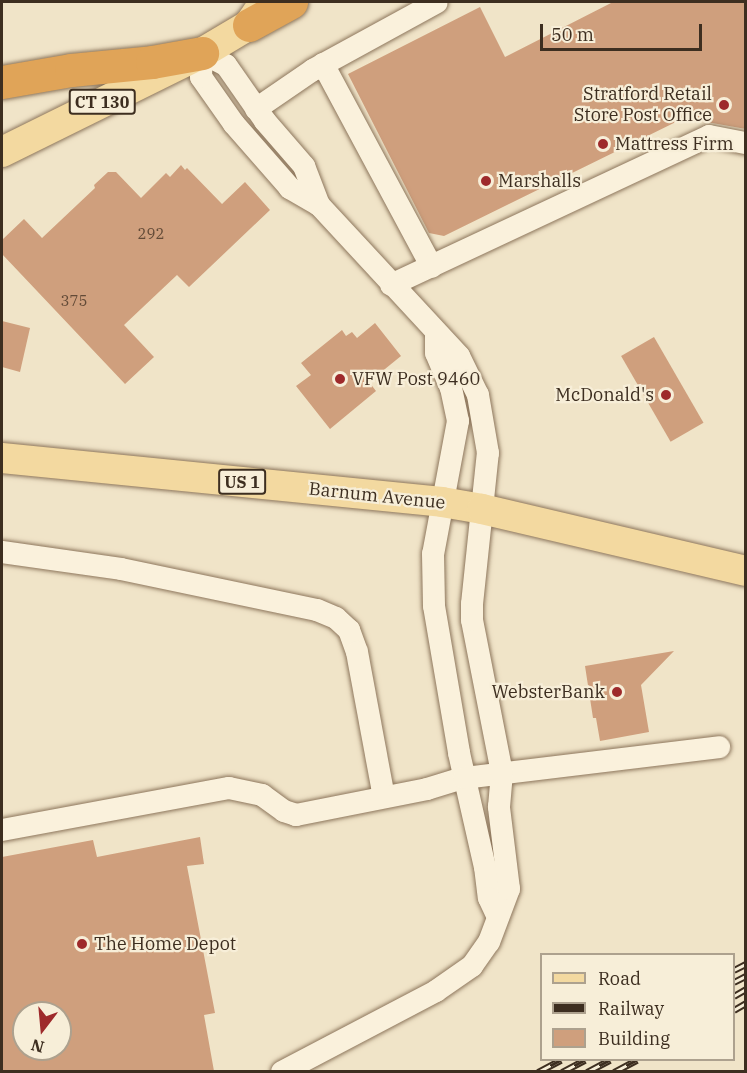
<!DOCTYPE html>
<html>
<head>
<meta charset="utf-8">
<style>
  body { margin:0 }
  #map { position:relative; width:747px; height:1073px; overflow:hidden; background:#f0e4c8; font-family:"IBM Plex Serif",serif }
  div>[style] { position:absolute }
  [style*='--x'] { left:calc(var(--x)*1px); top:calc(var(--y)*1px); width:calc(var(--w)*1px); rotate:calc(var(--a)*1deg) }
  .building>* { inset:0; background:#cf9f7d; transform-origin:0 0 }
  .roads { filter:drop-shadow(0 0 2px #8d765c) drop-shadow(0 0 2px #8d765c) }
  .minor>* { height:22px; margin:-11px; padding:0 11px; transform-origin:11px; border-radius:11px; background:#faf1dc }
  .major>* { height:30px; margin:-15px; padding:0 15px; transform-origin:15px; border-radius:15px; background:#f3d9a0 }
  .highway>* { height:33px; margin:-16.5px; padding:0 16.5px; transform-origin:16.5px; border-radius:16.5px; background:#e0a458 }
  .rail>* { height:7px; margin-top:-3.5px; transform-origin:0; background:repeating-linear-gradient(90deg,#f7eed8 0 14px,#3d2e20 0 28px); box-sizing:border-box; border-block:2px solid #3d2e20 }
  .dots>* { width:16px; height:16px; translate:-50% -50%; box-sizing:border-box; border:3px solid #f7eed8; border-radius:50% }
  span { translate:-50% -50%; white-space:nowrap; text-align:center; line-height:1.15; -webkit-text-stroke:4.5px #f7eed8; paint-order:stroke }
  .number-label { font-size:15px; color:#624a37 }
  .number-label span { -webkit-text-stroke-width:0 }
  .shield-label span { padding:2px 4px; background:#f7eed8; border:2px solid; border-radius:4px; -webkit-text-stroke-width:0 }
  .shield-label { font-size:16px; color:#3d2e20; font-weight:700 }
  .poi-label { font-size:18px; color:#3d2e20 }
  .right { translate:-100% -50%; text-align:right }
  .left { translate:0 -50%; text-align:left }
  .street-label { font-size:18px; color:#3d2e20 }
  .frame { position:absolute; inset:0; border:3px solid #3d2e20; pointer-events:none }
  .legend { position:absolute; left:540px; top:953px; width:195px; height:108px; box-sizing:border-box; background:#f7eed8; border:2px solid #ada18e; margin:0; padding:8px 10px; list-style:none; font-size:18px; color:#3d2e20 }
  .legend li { display:flex; align-items:center; gap:12px; height:30px }
  .legend b { width:30px; border:2px solid #ada18e }
  .north { position:absolute; left:12px; top:1001px; width:60px; height:60px; box-sizing:border-box; background:#f7eed8; border:2px solid #ada18e; border-radius:50%; rotate:196deg; font-size:16px; font-weight:700; line-height:24px; text-align:center; color:#3d2e20 }
  .north::after { content:''; display:block; margin:auto; width:21px; height:27px; background:#9e2a2b; clip-path:polygon(50% 0,100% 100%,50% 72%,0 100%) }
  .scale { position:absolute; left:540px; top:24px; width:162px; height:27px; box-sizing:border-box; border:3px solid #3d2e20; border-top:0; padding-left:8px; font-size:18px; line-height:21px; white-space:nowrap; color:#3d2e20; -webkit-text-stroke:4px #f7eed8; paint-order:stroke }
</style>
</head>
<body>
<div id="map">
  <div class="building">
    <div style="clip-path:polygon(613px 2px,746px 2px,746px 129px,684px 118px,444px 236px,429px 233px,348px 74px,480px 7px,505px 57px)"></div>
    <div style="clip-path:polygon(181px 165px,185px 170px,187px 168px,222px 204px,245px 182px,270px 210px,189px 287px,177px 275px,124px 325px,154px 357px,125px 384px,2px 254px,2px 240px,24px 219px,42px 238px,95px 188px,94px 185px,108px 172px,116px 172px,141px 198px,166px 173px,170px 177px)"></div>
    <div style="clip-path:polygon(2px 321px,30px 328px,20px 372px,2px 367px)"></div>
    <div style="clip-path:polygon(375px 323px,401px 356px,369px 382px,376px 391px,330px 429px,296px 386px,311px 375px,301px 363px,342px 330px,346px 336px,352px 332px,357px 338px)"></div>
    <div style="left:654px;top:337px;width:99px;height:38px;rotate:60deg"></div>
    <div style="clip-path:polygon(674px 651px,641px 685px,649px 732px,600px 741px,596px 718px,593px 718px,585px 666px)"></div>
    <div style="clip-path:polygon(evenodd,200px 837px,204px 864px,187px 866px,215px 1013px,204px 1015px,214px 1071px,2px 1071px,2px 857px,93px 840px,97px 857px,200px 837px,24px 1013px,60px 1013px,60px 1049px,24px 1049px,24px 1013px)"></div>
  </div>
  <div class="roads">
    <div class="minor">
      <div style="--x:323;--y:64;--w:230;--a:61.8"></div>
      <div style="--x:256;--y:109;--w:69;--a:-34.4"></div>
      <div style="--x:313;--y:70;--w:141;--a:-28.7"></div>
      <div style="--x:391;--y:285;--w:351;--a:-25.1"></div>
      <div style="--x:709;--y:136;--w:38;--a:11"></div>
      <div style="--x:436;--y:333;--w:20;--a:90"></div>
      <div style="--x:436;--y:353;--w:38;--a:67"></div>
      <div style="--x:451;--y:388;--w:34;--a:78"></div>
      <div style="--x:458;--y:421;--w:135;--a:100.6"></div>
      <div style="--x:433;--y:554;--w:52;--a:88.9"></div>
      <div style="--x:434;--y:606;--w:149;--a:80.3"></div>
      <div style="--x:459;--y:753;--w:117;--a:77.2"></div>
      <div style="--x:485;--y:867;--w:31;--a:83"></div>
      <div style="--x:489;--y:898;--w:21;--a:65"></div>
      <div style="--x:2;--y:552;--w:120;--a:8.1"></div>
      <div style="--x:121;--y:569;--w:200;--a:11.8"></div>
      <div style="--x:317;--y:610;--w:21;--a:23"></div>
      <div style="--x:336;--y:618;--w:18;--a:43"></div>
      <div style="--x:349;--y:630;--w:23;--a:70"></div>
      <div style="--x:357;--y:652;--w:147;--a:79.5"></div>
      <div style="--x:2;--y:830;--w:231;--a:-10.5"></div>
      <div style="--x:229;--y:788;--w:34;--a:12"></div>
      <div style="--x:262;--y:795;--w:27;--a:36"></div>
      <div style="--x:284;--y:811;--w:13;--a:18"></div>
      <div style="--x:296;--y:815;--w:134;--a:-11.2"></div>
      <div style="--x:427;--y:789;--w:39;--a:-17"></div>
      <div style="--x:464;--y:778;--w:257;--a:-6.9"></div>
      <div style="--x:282;--y:1072;--w:174;--a:-27.7"></div>
      <div style="--x:436;--y:991;--w:44;--a:-34.8"></div>
      <div style="--x:472;--y:966;--w:29;--a:-55"></div>
      <div style="--x:489;--y:942;--w:57;--a:-69.3"></div>
      <div style="--x:509;--y:889;--w:83;--a:-97"></div>
      <div style="--x:499;--y:807;--w:34;--a:-85"></div>
      <div style="--x:502;--y:773;--w:156;--a:-101.1"></div>
      <div style="--x:472;--y:620;--w:16;--a:-90"></div>
      <div style="--x:472;--y:604;--w:152;--a:-84"></div>
      <div style="--x:488;--y:453;--w:59;--a:-99.8"></div>
      <div style="--x:478;--y:395;--w:43;--a:-116"></div>
      <div style="--x:459;--y:356;--w:206;--a:-132.8"></div>
      <div style="--x:319;--y:205;--w:34;--a:-150"></div>
      <div style="--x:290;--y:188;--w:85;--a:-131.2"></div>
      <div style="--x:234;--y:124;--w:57;--a:-125.1"></div>
      <div style="--x:201;--y:77;--w:24;--a:-88"></div>
      <div style="--x:202;--y:53;--w:27;--a:27"></div>
      <div style="--x:226;--y:65;--w:68;--a:55.1"></div>
      <div style="--x:265;--y:121;--w:60;--a:49.1"></div>
      <div style="--x:304;--y:166;--w:42;--a:69"></div>
    </div>
    <div class="major">
      <div style="--x:2;--y:152;--w:223;--a:-26.3"></div>
      <div style="--x:202;--y:53;--w:55;--a:-30.8"></div>
      <div style="--x:249;--y:25;--w:25;--a:-56"></div>
      <div style="--x:2;--y:458;--w:442;--a:5.7"></div>
      <div style="--x:442;--y:502;--w:41;--a:9.9"></div>
      <div style="--x:482;--y:509;--w:271;--a:13.2"></div>
    </div>
    <div class="highway">
      <div style="--x:249;--y:25;--w:48;--a:-28.7"></div>
      <div style="--x:2;--y:82;--w:70;--a:-9.9"></div>
      <div style="--x:71;--y:70;--w:81;--a:-5.6"></div>
      <div style="--x:152;--y:62;--w:51;--a:-10.2"></div>
    </div>
  </div>
  <div class="rail">
    <div style="--x:734;--y:970;--w:13;--a:-27"></div>
    <div style="--x:734;--y:982;--w:13;--a:-27"></div>
    <div style="--x:734;--y:996;--w:14;--a:-30"></div>
    <div style="--x:734;--y:1010;--w:14;--a:-30"></div>
    <div style="--x:538;--y:1072;--w:26;--a:-28"></div>
    <div style="--x:562;--y:1072;--w:26;--a:-28"></div>
    <div style="--x:587;--y:1072;--w:26;--a:-28"></div>
    <div style="--x:614;--y:1072;--w:26;--a:-28"></div>
  </div>
  <div class="dots">
    <div style="left:724px;top:105px;background:#9e2a2b"></div>
    <div style="left:603px;top:144px;background:#9e2a2b"></div>
    <div style="left:486px;top:181px;background:#9e2a2b"></div>
    <div style="left:340px;top:379px;background:#9e2a2b"></div>
    <div style="left:666px;top:395px;background:#9e2a2b"></div>
    <div style="left:617px;top:692px;background:#9e2a2b"></div>
    <div style="left:82px;top:944px;background:#9e2a2b"></div>
  </div>
  <div class="number-label">
    <span style="left:151px;top:234px">292</span>
    <span style="left:74px;top:301px">375</span>
  </div>
  <div class="shield-label">
    <span style="left:102px;top:102px">CT 130</span>
    <span style="left:242px;top:482px">US 1</span>
  </div>
  <div class="poi-label">
    <span class="right" style="left:712px;top:105px">Stratford Retail<br>Store Post Office</span>
    <span class="left" style="left:615px;top:144px">Mattress Firm</span>
    <span class="left" style="left:498px;top:181px">Marshalls</span>
    <span class="left" style="left:352px;top:379px">VFW Post 9460</span>
    <span class="right" style="left:654px;top:395px">McDonald's</span>
    <span class="right" style="left:605px;top:692px">WebsterBank</span>
    <span class="left" style="left:94px;top:944px">The Home Depot</span>
  </div>
  <div class="street-label">
    <span style="left:377px;top:496px;rotate:6deg">Barnum Avenue</span>
  </div>
  <div class="frame"></div>
  <ul class="legend">
  <li><b style="height:8px;background:#f3d9a0"></b>Road</li>
  <li><b style="height:8px;background:#3d2e20"></b>Railway</li>
  <li><b style="height:16px;background:#cf9f7d"></b>Building</li>
  </ul>
  <div class="north">N</div>
  <div class="scale">50 m</div>
</div>
</body>
</html>
